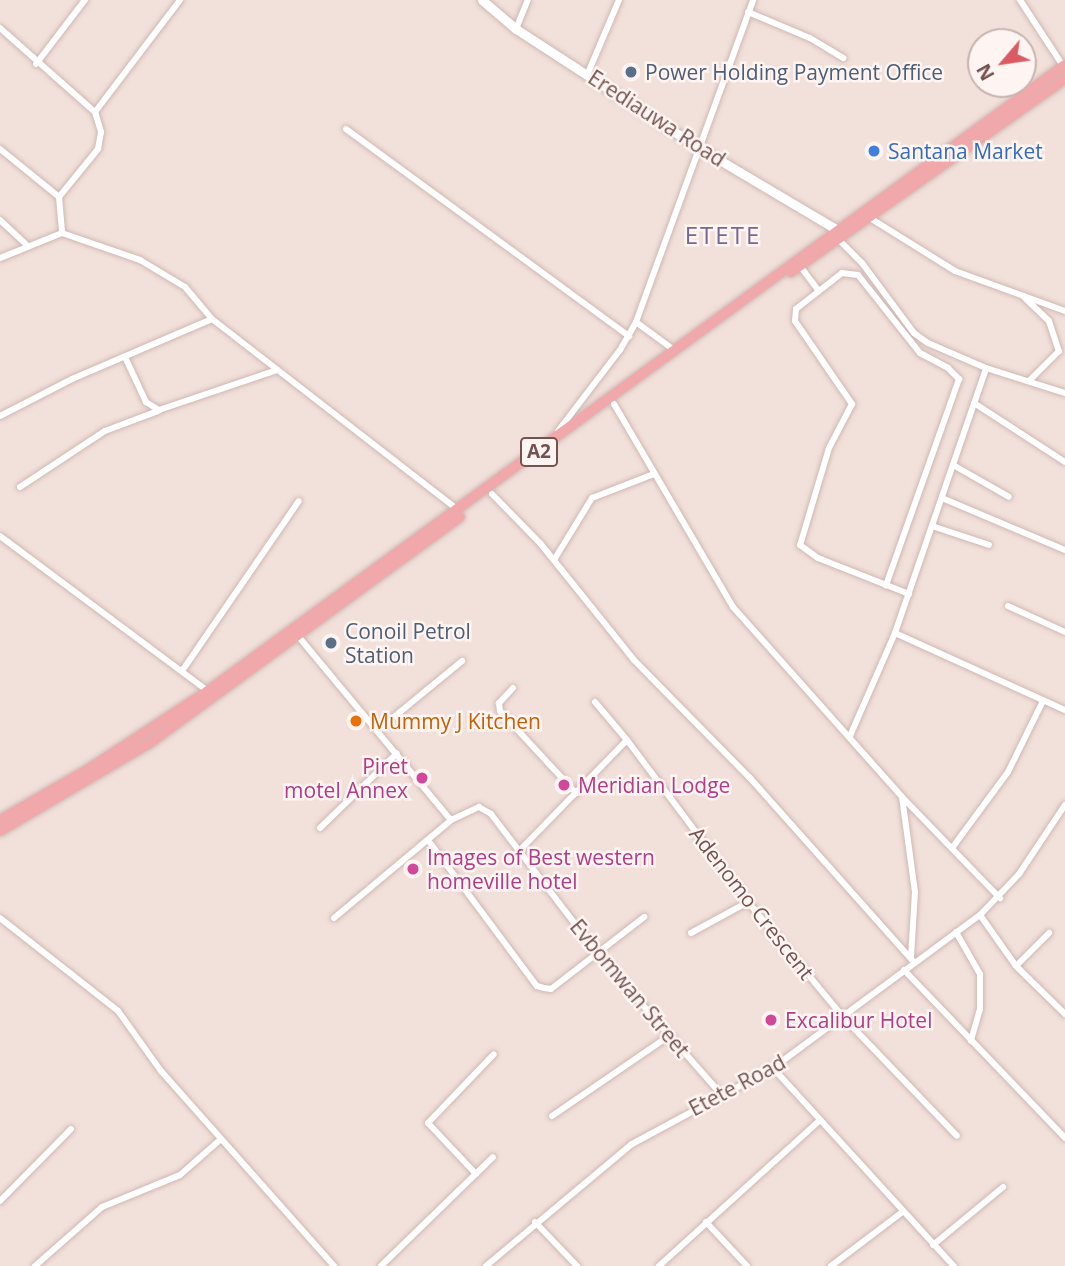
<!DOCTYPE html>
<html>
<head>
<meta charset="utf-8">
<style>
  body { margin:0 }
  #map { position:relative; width:1065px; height:1266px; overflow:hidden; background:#fbf0eb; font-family:"Open Sans",sans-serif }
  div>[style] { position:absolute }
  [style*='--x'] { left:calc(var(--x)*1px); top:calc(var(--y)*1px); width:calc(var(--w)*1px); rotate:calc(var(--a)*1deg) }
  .residential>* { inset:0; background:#f2e0da }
  .roads { filter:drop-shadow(0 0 2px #cfb8b4) drop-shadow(0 0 2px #cfb8b4) }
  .street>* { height:6px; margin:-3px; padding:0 3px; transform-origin:3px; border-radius:3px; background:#fff }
  .secondary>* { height:9px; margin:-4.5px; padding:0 4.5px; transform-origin:4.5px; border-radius:4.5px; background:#fff }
  .highway>* { height:10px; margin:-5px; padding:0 5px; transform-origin:5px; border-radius:5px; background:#f0a8aa }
  .dots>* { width:19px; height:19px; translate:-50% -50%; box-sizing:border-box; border:4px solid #fef5f2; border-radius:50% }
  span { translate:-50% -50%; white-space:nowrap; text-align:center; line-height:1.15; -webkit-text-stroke:5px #fef5f2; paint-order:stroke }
  .shield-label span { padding:2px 5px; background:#fef5f2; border:2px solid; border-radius:5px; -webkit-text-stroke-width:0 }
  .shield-label { font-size:19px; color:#755250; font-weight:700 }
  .service-label { font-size:21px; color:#4e5e75 }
  .left { translate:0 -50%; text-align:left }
  .street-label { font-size:21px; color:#755250 }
  .shop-label { font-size:21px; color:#366cbe }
  .food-label { font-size:21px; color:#c56008 }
  .hotel-label { font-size:21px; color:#b23c85 }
  .right { translate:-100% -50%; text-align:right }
  .quarter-label { font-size:24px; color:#776890; letter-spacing:2px }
  .north { position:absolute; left:967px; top:28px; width:70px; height:70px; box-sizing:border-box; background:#fef5f2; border:2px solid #c7b4b1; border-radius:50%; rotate:241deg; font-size:19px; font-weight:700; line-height:28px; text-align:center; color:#755250 }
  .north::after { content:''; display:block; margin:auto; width:24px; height:32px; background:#db5b64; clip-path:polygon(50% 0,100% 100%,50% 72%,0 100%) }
</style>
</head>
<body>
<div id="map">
  <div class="residential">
    <div style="clip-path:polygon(evenodd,0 0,1065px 0,1065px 1266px,0 1266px,0 0,981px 42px,1023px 42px,1023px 84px,981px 84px,981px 42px)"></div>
  </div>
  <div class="roads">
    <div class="street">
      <div style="--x:1020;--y:0;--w:79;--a:56.9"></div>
      <div style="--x:748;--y:12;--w:67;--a:22.8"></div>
      <div style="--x:810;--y:38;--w:39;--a:31"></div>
      <div style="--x:0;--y:28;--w:127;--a:41.5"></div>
      <div style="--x:95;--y:112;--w:21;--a:73"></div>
      <div style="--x:101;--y:132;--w:17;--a:100"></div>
      <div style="--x:98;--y:149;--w:62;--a:129.1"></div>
      <div style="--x:59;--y:197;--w:36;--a:85"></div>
      <div style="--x:62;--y:233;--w:67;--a:158"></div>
      <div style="--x:516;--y:29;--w:31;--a:-68"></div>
      <div style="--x:36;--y:64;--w:81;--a:-52.6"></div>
      <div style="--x:588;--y:73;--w:79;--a:-67"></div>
      <div style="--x:95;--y:112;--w:141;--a:-52.8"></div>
      <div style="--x:346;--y:129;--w:351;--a:36.2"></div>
      <div style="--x:0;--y:149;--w:76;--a:39.1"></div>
      <div style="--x:870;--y:218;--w:100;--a:31.9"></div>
      <div style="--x:955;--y:271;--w:117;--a:20"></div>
      <div style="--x:0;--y:220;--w:35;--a:43"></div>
      <div style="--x:62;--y:233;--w:83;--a:19.1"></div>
      <div style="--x:140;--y:260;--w:52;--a:31"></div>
      <div style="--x:185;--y:287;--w:42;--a:49.8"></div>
      <div style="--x:212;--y:319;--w:311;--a:37.8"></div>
      <div style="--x:838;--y:239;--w:34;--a:45"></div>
      <div style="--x:862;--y:263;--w:87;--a:53.4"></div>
      <div style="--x:914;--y:333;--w:17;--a:36"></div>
      <div style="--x:928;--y:343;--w:63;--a:23.3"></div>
      <div style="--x:986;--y:368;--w:83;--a:17.6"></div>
      <div style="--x:800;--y:266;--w:31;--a:53"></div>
      <div style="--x:819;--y:291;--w:29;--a:142"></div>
      <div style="--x:796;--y:309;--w:12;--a:95"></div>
      <div style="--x:795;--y:321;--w:101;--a:55.5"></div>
      <div style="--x:852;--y:404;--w:50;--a:117.6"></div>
      <div style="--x:829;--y:448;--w:101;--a:106.6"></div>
      <div style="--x:800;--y:545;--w:22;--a:36"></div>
      <div style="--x:818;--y:558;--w:98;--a:21.6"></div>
      <div style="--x:819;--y:291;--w:29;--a:-38"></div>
      <div style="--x:842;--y:273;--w:16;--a:7"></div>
      <div style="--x:858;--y:275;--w:100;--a:51.5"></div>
      <div style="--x:920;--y:353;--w:32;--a:28"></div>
      <div style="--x:948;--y:368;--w:16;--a:45"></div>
      <div style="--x:959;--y:379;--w:219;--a:109.5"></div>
      <div style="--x:1023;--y:296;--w:36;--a:44"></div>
      <div style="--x:1049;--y:321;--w:32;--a:72"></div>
      <div style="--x:1059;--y:351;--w:42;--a:135"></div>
      <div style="--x:636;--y:322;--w:47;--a:36.4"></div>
      <div style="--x:125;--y:357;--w:50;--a:65"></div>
      <div style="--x:146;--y:402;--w:15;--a:32"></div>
      <div style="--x:159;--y:410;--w:125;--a:-18.7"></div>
      <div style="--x:974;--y:403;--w:108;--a:33"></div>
      <div style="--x:614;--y:404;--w:235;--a:59.6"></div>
      <div style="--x:733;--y:607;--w:254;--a:48.3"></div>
      <div style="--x:902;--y:797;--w:141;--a:45.9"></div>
      <div style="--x:0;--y:416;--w:81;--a:-27.2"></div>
      <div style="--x:72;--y:379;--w:152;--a:-23.2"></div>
      <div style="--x:558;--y:431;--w:102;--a:-52.6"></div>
      <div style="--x:620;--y:350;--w:32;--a:-60"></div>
      <div style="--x:636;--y:322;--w:343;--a:-70"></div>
      <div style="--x:953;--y:465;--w:64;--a:29.7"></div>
      <div style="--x:20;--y:487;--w:102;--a:-33.4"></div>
      <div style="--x:105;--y:431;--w:57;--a:-20.7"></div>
      <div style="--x:492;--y:494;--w:69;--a:45.6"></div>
      <div style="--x:540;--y:543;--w:150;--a:51.2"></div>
      <div style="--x:634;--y:660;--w:165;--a:45.5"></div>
      <div style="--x:750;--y:778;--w:246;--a:48.3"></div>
      <div style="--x:942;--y:498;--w:134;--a:22.9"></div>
      <div style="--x:932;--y:526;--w:60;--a:18.4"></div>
      <div style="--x:0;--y:536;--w:259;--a:36.7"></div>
      <div style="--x:554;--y:560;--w:73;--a:-58.5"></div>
      <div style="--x:592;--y:498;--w:66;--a:-21.2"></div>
      <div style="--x:1008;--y:606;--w:63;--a:24.5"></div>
      <div style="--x:895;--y:633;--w:187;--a:24.4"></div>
      <div style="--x:298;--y:636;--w:239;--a:50.3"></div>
      <div style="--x:182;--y:671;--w:206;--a:-55.5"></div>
      <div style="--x:513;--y:688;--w:21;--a:133"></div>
      <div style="--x:499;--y:703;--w:8;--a:83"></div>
      <div style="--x:500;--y:711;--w:112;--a:47.2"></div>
      <div style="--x:595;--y:702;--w:50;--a:49.9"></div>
      <div style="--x:378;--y:730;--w:109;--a:-39.4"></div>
      <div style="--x:850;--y:736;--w:112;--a:-66.4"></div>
      <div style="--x:895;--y:633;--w:280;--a:-71"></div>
      <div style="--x:902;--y:797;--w:96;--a:82.2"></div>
      <div style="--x:915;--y:892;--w:66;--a:93.5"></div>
      <div style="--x:320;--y:828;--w:107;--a:-44.2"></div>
      <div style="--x:428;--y:840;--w:182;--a:53.3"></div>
      <div style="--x:537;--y:986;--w:7;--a:16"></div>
      <div style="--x:544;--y:988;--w:7;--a:8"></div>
      <div style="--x:551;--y:989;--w:118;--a:-37.7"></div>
      <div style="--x:952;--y:848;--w:94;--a:-53.6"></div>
      <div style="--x:1008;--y:772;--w:79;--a:-63.8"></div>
      <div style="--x:520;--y:850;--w:153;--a:-45.8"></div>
      <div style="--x:627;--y:740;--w:202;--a:53.2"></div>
      <div style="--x:748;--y:902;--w:151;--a:50.4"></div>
      <div style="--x:844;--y:1018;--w:163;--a:46.2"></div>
      <div style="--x:980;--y:915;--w:62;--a:54.8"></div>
      <div style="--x:1016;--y:966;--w:69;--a:44.4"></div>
      <div style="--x:0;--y:918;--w:150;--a:38.2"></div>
      <div style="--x:118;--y:1011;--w:74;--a:54.4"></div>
      <div style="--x:161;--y:1071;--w:261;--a:48.4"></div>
      <div style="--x:334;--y:918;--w:153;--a:-39.9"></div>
      <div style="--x:451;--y:820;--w:31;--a:-25"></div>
      <div style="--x:479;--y:807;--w:14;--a:30"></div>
      <div style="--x:491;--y:814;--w:176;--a:52.6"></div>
      <div style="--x:598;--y:954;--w:186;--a:48.7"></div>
      <div style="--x:956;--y:932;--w:48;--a:60.3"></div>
      <div style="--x:980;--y:974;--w:35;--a:90"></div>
      <div style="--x:980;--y:1009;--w:33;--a:106"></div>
      <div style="--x:691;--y:933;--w:65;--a:-28.5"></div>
      <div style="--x:1016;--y:966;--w:47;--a:-45"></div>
      <div style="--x:904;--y:970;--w:233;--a:46.2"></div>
      <div style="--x:773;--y:1068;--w:268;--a:47.6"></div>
      <div style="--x:552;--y:1116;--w:142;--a:-34.4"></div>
      <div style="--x:476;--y:1174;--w:70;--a:-133.3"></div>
      <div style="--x:428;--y:1123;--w:95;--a:-46.3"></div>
      <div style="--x:0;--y:1201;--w:101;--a:-45.4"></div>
      <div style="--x:535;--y:1222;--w:61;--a:46.3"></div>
      <div style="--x:706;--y:1222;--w:60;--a:47"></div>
      <div style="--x:933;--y:1245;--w:91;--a:-39.6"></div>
      <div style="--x:35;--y:1266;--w:89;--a:-41.4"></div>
      <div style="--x:102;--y:1207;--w:84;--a:-22.3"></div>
      <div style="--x:180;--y:1175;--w:53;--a:-41.2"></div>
      <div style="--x:381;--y:1266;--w:156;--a:-44.2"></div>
      <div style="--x:486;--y:1266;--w:190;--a:-39.9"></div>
      <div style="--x:632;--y:1144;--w:160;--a:-28.3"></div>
      <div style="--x:773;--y:1068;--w:257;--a:-36.5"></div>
      <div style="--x:980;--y:915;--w:57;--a:-46.4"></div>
      <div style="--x:1019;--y:874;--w:83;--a:-56.3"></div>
      <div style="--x:659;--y:1266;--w:216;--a:-42.2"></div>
      <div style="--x:831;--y:1266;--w:88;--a:-37.1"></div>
    </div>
    <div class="secondary">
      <div style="--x:482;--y:0;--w:45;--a:40.5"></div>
      <div style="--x:516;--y:29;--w:221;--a:33"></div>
      <div style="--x:701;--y:149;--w:157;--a:30.7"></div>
    </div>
    <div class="highway">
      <div style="--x:791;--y:272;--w:335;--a:-35.2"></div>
      <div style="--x:0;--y:820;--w:103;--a:-29.8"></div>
      <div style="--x:89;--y:769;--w:142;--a:-33.2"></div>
      <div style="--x:208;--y:691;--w:1061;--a:-36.15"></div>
      <div style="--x:0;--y:831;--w:175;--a:-30.5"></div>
      <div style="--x:151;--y:742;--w:382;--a:-36.1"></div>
    </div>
  </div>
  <div class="dots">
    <div style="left:631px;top:72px;background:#5c6f8a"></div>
    <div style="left:874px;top:151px;background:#3f7fe0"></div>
    <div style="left:331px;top:643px;background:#5c6f8a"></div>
    <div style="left:356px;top:721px;background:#e8710a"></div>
    <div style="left:422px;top:778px;background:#d1479c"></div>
    <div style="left:564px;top:785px;background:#d1479c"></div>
    <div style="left:413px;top:869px;background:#d1479c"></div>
    <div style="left:771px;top:1020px;background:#d1479c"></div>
  </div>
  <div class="shield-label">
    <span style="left:539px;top:452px">A2</span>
  </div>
  <div class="service-label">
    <span class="left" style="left:645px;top:72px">Power Holding Payment Office</span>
    <span class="left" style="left:345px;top:643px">Conoil Petrol<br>Station</span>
  </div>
  <div class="street-label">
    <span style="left:657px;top:118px;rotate:33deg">Erediauwa Road</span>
    <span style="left:752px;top:903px;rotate:52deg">Adenomo Crescent</span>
    <span style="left:630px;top:988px;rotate:50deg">Evbomwan Street</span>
    <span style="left:737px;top:1085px;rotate:-28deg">Etete Road</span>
  </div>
  <div class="shop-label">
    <span class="left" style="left:888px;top:151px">Santana Market</span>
  </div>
  <div class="food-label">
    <span class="left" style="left:370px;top:721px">Mummy J Kitchen</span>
  </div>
  <div class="hotel-label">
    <span class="right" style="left:408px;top:778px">Piret<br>motel Annex</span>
    <span class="left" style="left:578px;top:785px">Meridian Lodge</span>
    <span class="left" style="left:427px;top:869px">Images of Best western<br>homeville hotel</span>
    <span class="left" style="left:785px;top:1020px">Excalibur Hotel</span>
  </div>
  <div class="quarter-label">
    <span style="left:723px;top:235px">ETETE</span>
  </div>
  <div class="north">N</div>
</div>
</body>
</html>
